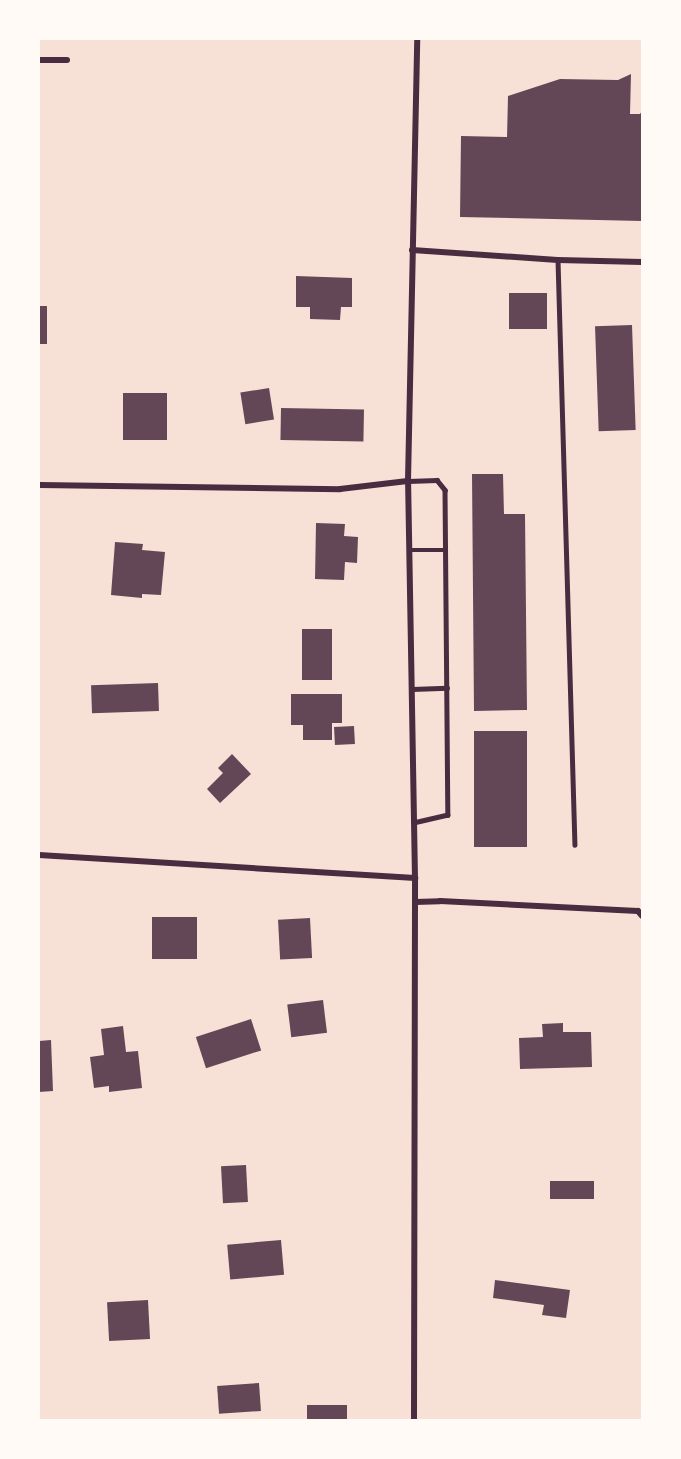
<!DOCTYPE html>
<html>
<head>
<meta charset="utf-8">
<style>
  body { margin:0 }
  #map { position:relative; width:681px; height:1459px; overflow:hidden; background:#f7e1d7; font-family:"Sofia Sans Condensed",sans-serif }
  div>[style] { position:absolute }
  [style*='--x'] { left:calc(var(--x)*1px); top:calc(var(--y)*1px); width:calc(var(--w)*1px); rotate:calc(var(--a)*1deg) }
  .building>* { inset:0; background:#644757; transform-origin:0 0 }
  .service>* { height:4.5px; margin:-2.25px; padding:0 2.25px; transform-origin:2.25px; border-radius:2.25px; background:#4a2c40 }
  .minor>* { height:6px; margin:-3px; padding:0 3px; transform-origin:3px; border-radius:3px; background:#4a2c40 }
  span { translate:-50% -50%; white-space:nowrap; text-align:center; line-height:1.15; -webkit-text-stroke:4.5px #fffaf5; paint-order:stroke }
  .frame { position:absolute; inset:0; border:40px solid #fffaf5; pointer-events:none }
</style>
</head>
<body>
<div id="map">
  <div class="building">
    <div style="clip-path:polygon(631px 74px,630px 114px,640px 114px,642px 111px,642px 221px,460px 217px,461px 136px,507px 137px,508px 96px,560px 79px,618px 80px)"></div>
    <div style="clip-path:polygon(296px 276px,352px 278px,352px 307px,341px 307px,340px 320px,310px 319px,310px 307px,296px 307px)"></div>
    <div style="left:509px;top:293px;width:38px;height:36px"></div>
    <div style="left:39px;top:306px;width:8px;height:38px"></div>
    <div style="left:632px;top:325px;width:105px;height:37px;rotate:88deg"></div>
    <div style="left:269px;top:388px;width:32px;height:29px;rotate:81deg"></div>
    <div style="left:123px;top:393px;width:44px;height:47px"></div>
    <div style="left:281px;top:408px;width:83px;height:32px;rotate:1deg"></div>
    <div style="clip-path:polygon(472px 474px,503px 474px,504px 514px,525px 514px,527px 710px,474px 711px)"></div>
    <div style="clip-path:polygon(316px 523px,345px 524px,344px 536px,358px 537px,357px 563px,345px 562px,344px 580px,315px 579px)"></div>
    <div style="clip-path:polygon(115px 542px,143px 544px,142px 550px,165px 552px,161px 595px,142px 594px,142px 598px,111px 595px)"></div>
    <div style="left:302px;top:629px;width:30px;height:51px"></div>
    <div style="left:158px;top:683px;width:28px;height:67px;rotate:88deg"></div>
    <div style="clip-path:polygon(291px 694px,342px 694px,342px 723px,332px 723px,332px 740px,303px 740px,303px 725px,291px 725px)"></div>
    <div style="left:354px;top:726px;width:18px;height:20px;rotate:87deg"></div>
    <div style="left:527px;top:731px;width:116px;height:53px;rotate:90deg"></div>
    <div style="clip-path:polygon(232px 754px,251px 774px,220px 803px,207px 789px,223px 773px,218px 768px)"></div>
    <div style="left:152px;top:917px;width:45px;height:42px"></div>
    <div style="left:310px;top:918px;width:40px;height:32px;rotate:87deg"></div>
    <div style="left:323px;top:1000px;width:33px;height:36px;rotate:83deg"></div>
    <div style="left:251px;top:1019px;width:33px;height:58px;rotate:72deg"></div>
    <div style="clip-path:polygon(563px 1023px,563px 1032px,591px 1032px,592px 1067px,520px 1069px,519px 1038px,543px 1037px,542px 1024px)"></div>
    <div style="clip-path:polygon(123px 1026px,126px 1052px,138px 1051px,142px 1088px,109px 1092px,109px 1086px,94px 1088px,90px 1057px,104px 1055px,101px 1029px)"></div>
    <div style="clip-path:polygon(51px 1040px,53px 1091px,39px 1092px,39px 1041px)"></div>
    <div style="left:246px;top:1165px;width:37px;height:25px;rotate:87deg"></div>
    <div style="left:550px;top:1181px;width:44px;height:18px"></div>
    <div style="left:281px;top:1240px;width:35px;height:54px;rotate:85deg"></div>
    <div style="clip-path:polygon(495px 1280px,570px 1290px,566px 1318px,542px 1315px,544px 1305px,493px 1298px)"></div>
    <div style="left:148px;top:1300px;width:39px;height:41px;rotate:87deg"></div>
    <div style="left:259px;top:1383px;width:28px;height:42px;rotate:86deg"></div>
    <div style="left:307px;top:1405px;width:40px;height:15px"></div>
  </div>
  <div class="service">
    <div style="--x:558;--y:260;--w:585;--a:88.34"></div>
    <div style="--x:408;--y:481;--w:29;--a:-2"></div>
    <div style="--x:437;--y:480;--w:13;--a:51"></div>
    <div style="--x:445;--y:490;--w:325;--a:89.5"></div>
    <div style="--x:448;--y:815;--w:35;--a:167"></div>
    <div style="--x:409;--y:550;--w:36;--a:0"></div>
    <div style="--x:412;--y:689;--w:35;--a:-2"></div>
  </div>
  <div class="minor">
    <div style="--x:39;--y:60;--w:28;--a:0"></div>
    <div style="--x:412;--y:250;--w:146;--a:3.9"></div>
    <div style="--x:558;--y:260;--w:84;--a:1.4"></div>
    <div style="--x:39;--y:485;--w:301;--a:0.8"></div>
    <div style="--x:340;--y:489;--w:68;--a:-6.7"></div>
    <div style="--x:39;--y:855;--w:377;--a:3.5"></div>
    <div style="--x:415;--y:902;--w:25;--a:-2"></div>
    <div style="--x:440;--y:901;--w:198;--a:2.9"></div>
    <div style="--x:638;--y:911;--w:6;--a:51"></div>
    <div style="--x:414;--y:1420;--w:542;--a:-89.89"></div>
    <div style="--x:415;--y:878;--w:397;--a:-91"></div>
    <div style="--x:408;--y:481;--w:442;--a:-88.8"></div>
  </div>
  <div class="frame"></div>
</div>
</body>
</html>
